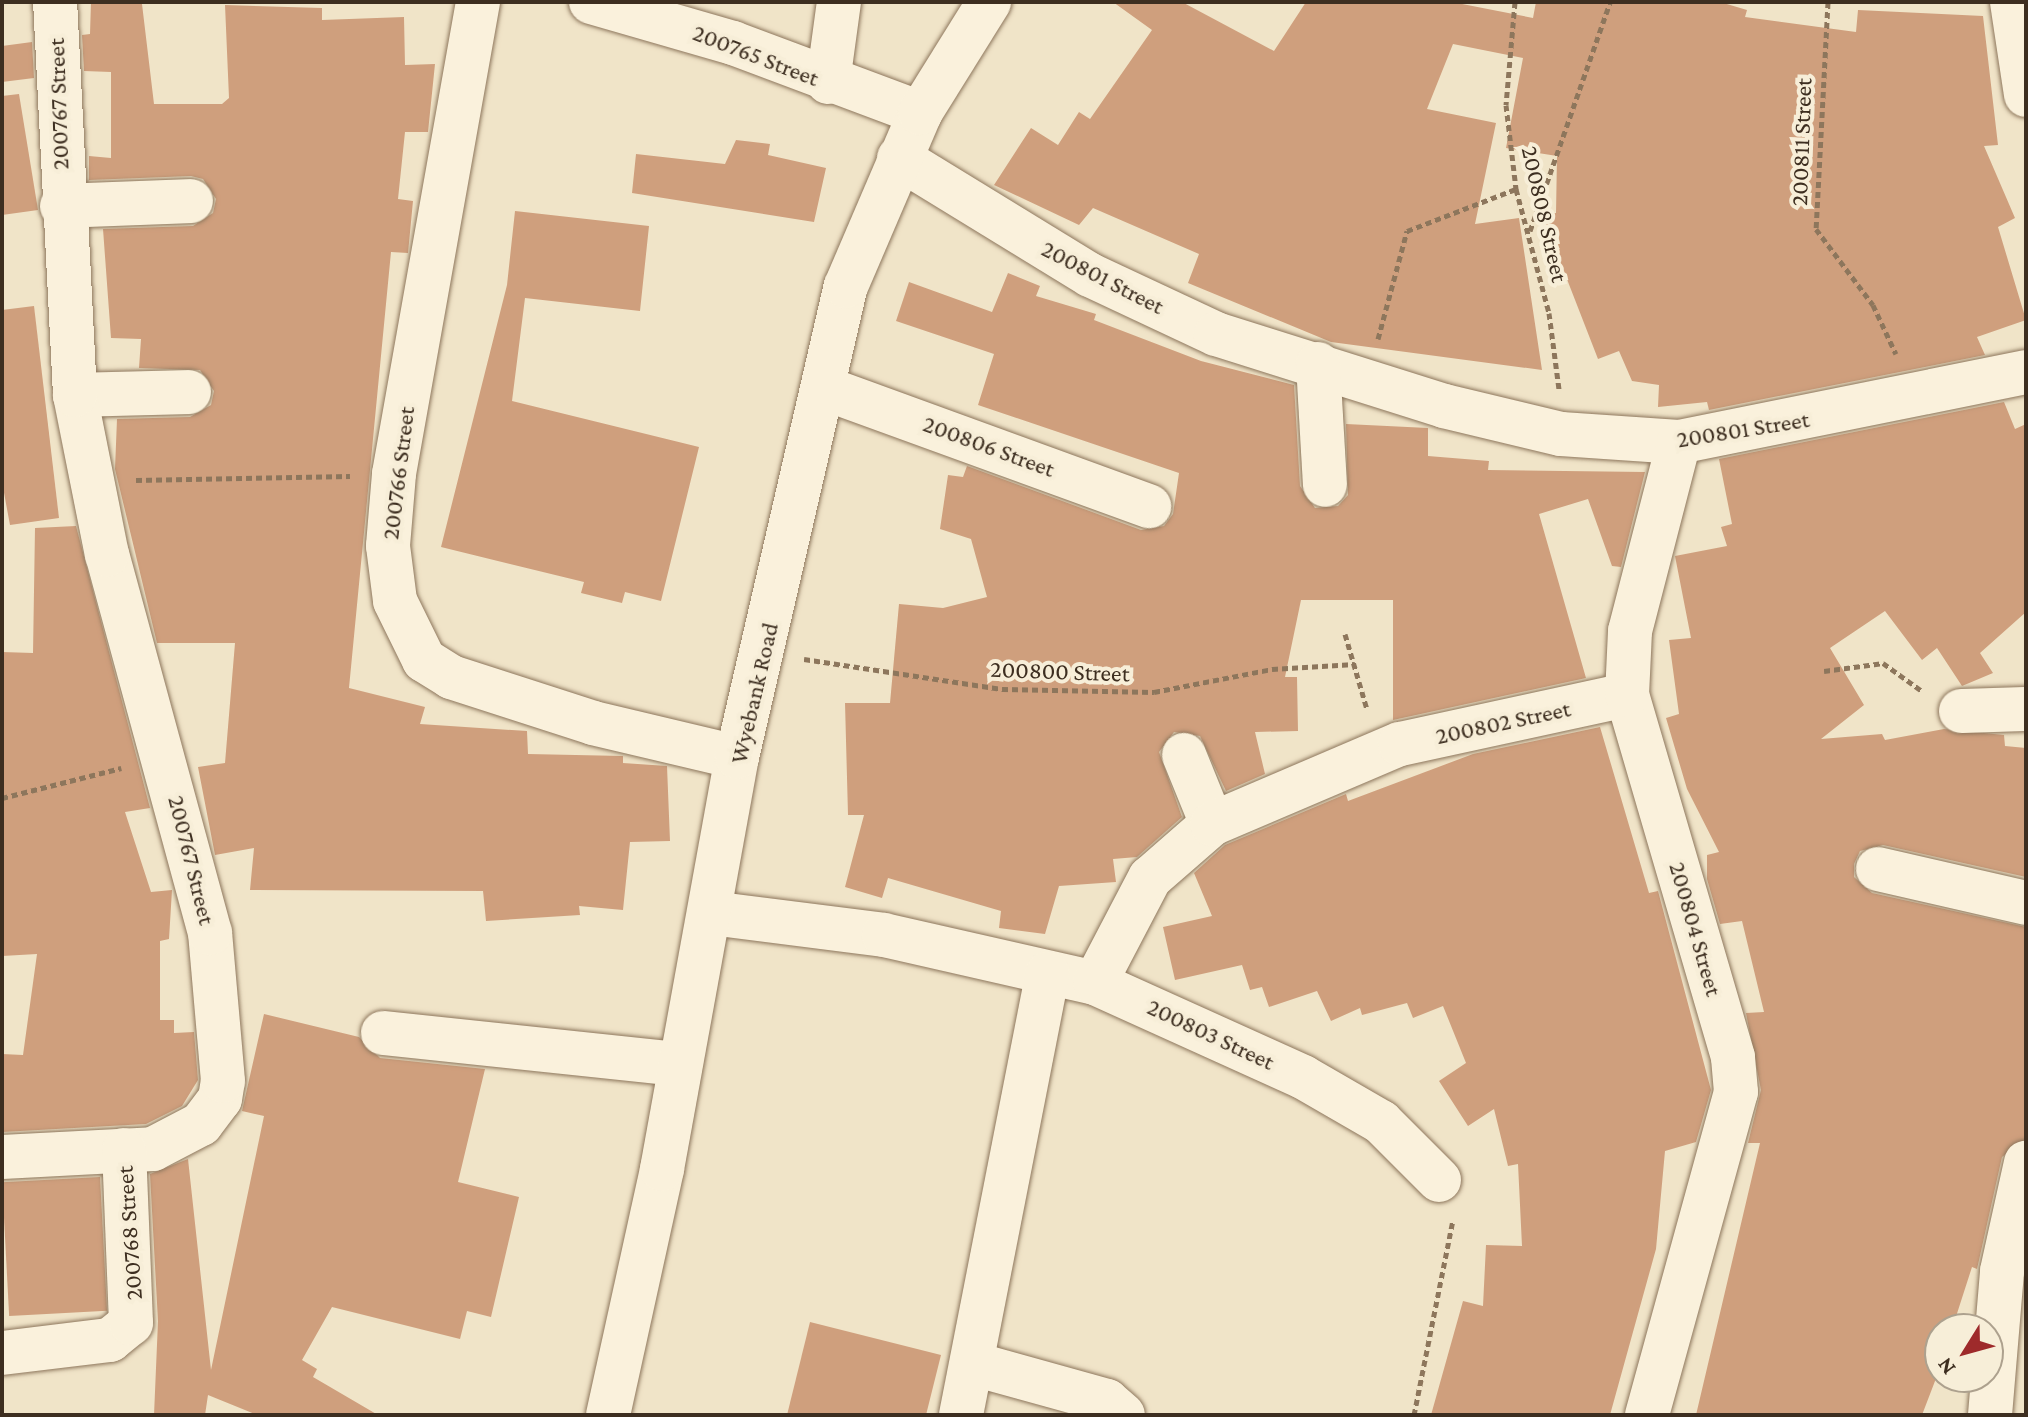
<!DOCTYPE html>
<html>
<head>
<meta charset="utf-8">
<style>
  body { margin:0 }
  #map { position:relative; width:2028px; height:1417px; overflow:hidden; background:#f0e4c8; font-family:"Crimson Pro",serif }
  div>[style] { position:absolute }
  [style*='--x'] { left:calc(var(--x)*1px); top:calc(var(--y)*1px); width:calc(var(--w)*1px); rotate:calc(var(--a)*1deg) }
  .building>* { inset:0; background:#cf9f7d; transform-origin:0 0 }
  .path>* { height:5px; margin-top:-2.5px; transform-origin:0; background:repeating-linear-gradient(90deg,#8d765c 0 6px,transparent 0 10px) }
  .roads { filter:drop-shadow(0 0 2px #8d765c) drop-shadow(0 0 2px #8d765c) }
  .minor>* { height:44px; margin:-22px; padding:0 22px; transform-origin:22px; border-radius:22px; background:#faf1dc }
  span { translate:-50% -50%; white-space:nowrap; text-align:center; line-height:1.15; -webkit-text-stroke:8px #f7eed8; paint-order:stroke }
  .street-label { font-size:24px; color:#3d2e20 }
  .frame { position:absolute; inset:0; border:4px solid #3d2e20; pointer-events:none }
  .north { position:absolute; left:1924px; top:1313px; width:80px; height:80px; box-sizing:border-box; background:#f7eed8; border:2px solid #ada18e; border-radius:50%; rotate:233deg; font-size:22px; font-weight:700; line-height:32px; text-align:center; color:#3d2e20 }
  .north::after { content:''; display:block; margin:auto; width:28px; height:36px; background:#9e2a2b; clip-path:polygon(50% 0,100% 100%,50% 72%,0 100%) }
</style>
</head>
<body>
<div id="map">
  <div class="building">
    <div style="clip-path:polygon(91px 2px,142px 4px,154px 104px,222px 104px,229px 98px,225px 5px,322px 8px,322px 20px,404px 17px,405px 65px,435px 64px,428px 132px,405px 132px,398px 199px,413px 201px,408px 253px,391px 252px,349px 688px,425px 707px,420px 724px,527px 731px,528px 754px,623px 756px,623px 763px,667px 766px,670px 841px,630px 842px,623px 910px,579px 906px,580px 915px,486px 921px,483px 891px,250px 890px,254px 848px,215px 855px,198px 767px,225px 763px,235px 643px,157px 643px,115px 469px,117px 419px,190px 417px,211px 405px,214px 391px,200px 370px,139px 368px,141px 339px,111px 338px,103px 229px,193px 226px,213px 213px,216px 199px,203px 179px,191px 176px,89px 180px,89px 156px,111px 158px,111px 72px,84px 71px,82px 35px,90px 34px)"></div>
    <div style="clip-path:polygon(1113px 2px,1182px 2px,1274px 51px,1306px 2px,1452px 2px,1533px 18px,1536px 2px,1720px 2px,1747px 10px,1745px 17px,1856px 32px,1858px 10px,1983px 16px,1998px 145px,1984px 146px,2015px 218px,1998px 227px,2026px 320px,1977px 337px,1985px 355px,1709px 410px,1707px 402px,1658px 407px,1659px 385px,1632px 381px,1619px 351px,1598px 359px,1542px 215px,1556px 213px,1557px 156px,1506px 148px,1523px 58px,1453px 44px,1427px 109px,1496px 123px,1475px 224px,1519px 218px,1542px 370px,1331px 342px,1188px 283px,1199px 254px,1093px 208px,1079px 225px,994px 185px,1031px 128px,1058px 145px,1079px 112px,1090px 119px,1152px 30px)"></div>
    <div style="clip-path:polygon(32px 42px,34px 78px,2px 82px,2px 46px)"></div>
    <div style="clip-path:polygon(19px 94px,38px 210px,2px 215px,2px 96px)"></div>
    <div style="clip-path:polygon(736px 140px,770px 144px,768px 155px,826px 168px,814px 222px,632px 193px,636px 154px,725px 164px)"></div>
    <div style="clip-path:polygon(515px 211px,649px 226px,640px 311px,525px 298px,512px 401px,699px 447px,661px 601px,625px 592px,622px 603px,581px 593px,584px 582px,441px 547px,507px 285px)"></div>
    <div style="clip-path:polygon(1008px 273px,1040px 286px,1036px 296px,1096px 314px,1094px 320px,1201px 361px,1294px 385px,1300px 486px,1315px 508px,1338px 506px,1348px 495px,1346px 424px,1428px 428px,1428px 456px,1489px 461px,1488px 470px,1645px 472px,1621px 567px,1612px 566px,1588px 499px,1539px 514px,1586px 678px,1393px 720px,1393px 600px,1301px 600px,1285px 677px,1297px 677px,1298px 731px,1255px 732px,1265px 774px,1226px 791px,1200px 736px,1174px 732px,1159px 752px,1182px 817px,1137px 857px,1113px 859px,1116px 882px,1059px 886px,1045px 934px,999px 928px,1001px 911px,888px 878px,882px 898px,845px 887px,864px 815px,848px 815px,845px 703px,890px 703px,899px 604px,943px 608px,987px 597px,971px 539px,940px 529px,948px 475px,963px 477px,967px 466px,1141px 530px,1164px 526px,1173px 514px,1179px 473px,978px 405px,994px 354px,896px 321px,909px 282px,992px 312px)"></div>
    <div style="clip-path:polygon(34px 306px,59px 518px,10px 525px,2px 482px,2px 310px)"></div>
    <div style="clip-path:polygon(2004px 402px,2015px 429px,2026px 424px,2026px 612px,1980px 653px,1993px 673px,1962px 686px,1937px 648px,1922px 660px,1885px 611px,1830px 648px,1864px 705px,1821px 739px,1882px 734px,1885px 740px,1944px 729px,2004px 735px,2005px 746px,2026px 748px,2026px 877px,1883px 845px,1860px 851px,1854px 864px,1854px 877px,1872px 893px,2026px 927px,2026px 1139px,2002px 1157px,1977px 1269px,1972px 1267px,1952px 1329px,1940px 1329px,1940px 1368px,1922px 1415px,1696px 1415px,1760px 1143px,1748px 1143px,1761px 1090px,1746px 1013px,1764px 1012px,1742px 921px,1720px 924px,1707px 879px,1707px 855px,1719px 852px,1687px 789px,1666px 718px,1679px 714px,1669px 640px,1691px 638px,1675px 556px,1727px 546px,1721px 527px,1732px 524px,1719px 459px)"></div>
    <div style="clip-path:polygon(76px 526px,150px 808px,125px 812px,151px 892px,172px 890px,169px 939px,160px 941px,160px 1020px,174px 1020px,174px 1033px,194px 1032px,198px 1080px,182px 1106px,146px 1124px,2px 1132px,2px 1054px,23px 1055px,37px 954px,2px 956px,2px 652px,33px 653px,35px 528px)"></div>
    <div style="clip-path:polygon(1600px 727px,1649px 893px,1658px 891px,1711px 1090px,1696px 1142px,1665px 1151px,1656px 1249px,1610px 1415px,1431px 1415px,1463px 1301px,1483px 1306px,1486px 1245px,1522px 1246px,1518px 1164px,1508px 1166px,1494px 1109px,1468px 1126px,1439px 1081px,1466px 1063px,1443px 1006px,1413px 1018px,1407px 1003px,1362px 1015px,1360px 1008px,1331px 1021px,1317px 991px,1269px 1007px,1262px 987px,1250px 990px,1242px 965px,1175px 980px,1163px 927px,1212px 916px,1194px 873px,1225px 845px,1346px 794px,1348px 801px,1473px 754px)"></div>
    <div style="clip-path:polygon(264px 1014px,359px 1037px,380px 1058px,485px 1069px,458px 1182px,519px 1197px,491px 1317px,467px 1311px,460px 1339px,332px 1307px,302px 1360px,317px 1369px,313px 1377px,378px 1415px,257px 1415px,208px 1395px,205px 1415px,154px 1415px,158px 1321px,150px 1174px,188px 1159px,211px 1370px,264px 1116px,242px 1111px)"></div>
    <div style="left:100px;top:1177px;width:134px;height:98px;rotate:87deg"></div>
    <div style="clip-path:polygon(810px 1322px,941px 1355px,926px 1415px,787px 1415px)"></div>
  </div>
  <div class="path">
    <div style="--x:1515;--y:2;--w:103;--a:95"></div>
    <div style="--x:1506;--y:105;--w:85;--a:83.2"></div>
    <div style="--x:1516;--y:189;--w:128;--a:75.1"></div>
    <div style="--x:1549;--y:313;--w:77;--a:82.5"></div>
    <div style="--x:1828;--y:2;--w:227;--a:93"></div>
    <div style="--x:1816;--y:229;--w:95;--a:53.1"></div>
    <div style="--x:1873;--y:305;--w:54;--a:64.9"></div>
    <div style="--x:1530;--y:231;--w:243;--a:-70.7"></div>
    <div style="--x:1378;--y:339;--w:112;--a:-75"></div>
    <div style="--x:1407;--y:231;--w:117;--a:-21.1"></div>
    <div style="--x:136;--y:480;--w:214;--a:-1.1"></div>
    <div style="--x:1345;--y:634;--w:78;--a:73.7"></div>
    <div style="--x:804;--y:659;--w:200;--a:8.6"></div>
    <div style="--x:1002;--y:689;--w:152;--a:1.1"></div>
    <div style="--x:1154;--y:692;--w:120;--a:-11"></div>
    <div style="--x:1272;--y:669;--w:83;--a:-3.4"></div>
    <div style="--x:1824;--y:671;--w:60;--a:-7.7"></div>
    <div style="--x:1883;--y:663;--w:48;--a:35.7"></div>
    <div style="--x:2;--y:798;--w:123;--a:-14.1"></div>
    <div style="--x:1414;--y:1415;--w:199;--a:-78.7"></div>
  </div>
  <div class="roads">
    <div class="minor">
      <div style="--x:478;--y:2;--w:479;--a:100.1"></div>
      <div style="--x:394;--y:474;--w:72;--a:94.8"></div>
      <div style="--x:388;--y:546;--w:55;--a:82.7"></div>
      <div style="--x:395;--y:601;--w:66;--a:63.8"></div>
      <div style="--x:424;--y:660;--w:32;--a:32"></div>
      <div style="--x:451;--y:677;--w:149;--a:17.9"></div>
      <div style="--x:593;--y:723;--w:148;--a:13.3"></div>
      <div style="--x:591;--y:2;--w:148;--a:16.1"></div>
      <div style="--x:733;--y:43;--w:200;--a:20.5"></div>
      <div style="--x:2012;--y:2;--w:94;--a:81.4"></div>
      <div style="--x:828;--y:82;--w:81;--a:-82.2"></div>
      <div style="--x:899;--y:158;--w:224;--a:31.5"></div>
      <div style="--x:1090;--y:275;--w:139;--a:25.1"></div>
      <div style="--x:1216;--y:334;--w:239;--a:17.5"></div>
      <div style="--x:1444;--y:406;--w:120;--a:13.5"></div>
      <div style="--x:1561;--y:434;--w:118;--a:3.9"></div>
      <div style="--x:1679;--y:442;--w:354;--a:-11.4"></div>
      <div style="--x:62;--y:206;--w:129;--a:-2.2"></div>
      <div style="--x:1318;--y:364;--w:121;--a:86.7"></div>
      <div style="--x:827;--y:389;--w:343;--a:20"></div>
      <div style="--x:75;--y:395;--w:114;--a:-1.5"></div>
      <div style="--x:1961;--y:711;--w:65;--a:-1.8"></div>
      <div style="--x:1184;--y:755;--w:74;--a:67.9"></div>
      <div style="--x:1878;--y:869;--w:152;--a:12.9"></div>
      <div style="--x:711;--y:913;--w:174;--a:7.2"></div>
      <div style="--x:884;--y:935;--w:216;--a:12.8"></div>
      <div style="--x:1095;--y:983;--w:228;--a:24.3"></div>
      <div style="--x:1303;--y:1077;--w:90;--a:30"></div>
      <div style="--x:1381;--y:1122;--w:82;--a:45"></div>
      <div style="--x:1095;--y:983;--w:119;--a:-62.4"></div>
      <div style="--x:1150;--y:878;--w:82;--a:-41.1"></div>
      <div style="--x:1212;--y:824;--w:204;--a:-23.1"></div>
      <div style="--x:1400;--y:744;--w:232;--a:-12.2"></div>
      <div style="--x:383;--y:1033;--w:299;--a:6"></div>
      <div style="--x:2;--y:1157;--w:151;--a:-3"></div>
      <div style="--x:153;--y:1149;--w:54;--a:-27.5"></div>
      <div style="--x:201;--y:1124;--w:31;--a:-53"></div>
      <div style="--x:220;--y:1099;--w:18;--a:-81"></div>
      <div style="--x:223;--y:1081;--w:149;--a:-95"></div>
      <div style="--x:210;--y:933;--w:392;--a:-105.2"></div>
      <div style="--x:107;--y:555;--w:163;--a:-101.3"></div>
      <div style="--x:75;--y:395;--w:394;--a:-92.9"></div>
      <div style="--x:2;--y:1353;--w:109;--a:-6.9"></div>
      <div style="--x:110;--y:1340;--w:27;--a:-39"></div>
      <div style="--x:131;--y:1323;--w:173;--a:-92.3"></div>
      <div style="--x:974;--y:1364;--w:138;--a:15.5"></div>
      <div style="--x:1107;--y:1401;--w:21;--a:41"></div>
      <div style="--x:608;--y:1415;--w:252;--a:-77.6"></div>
      <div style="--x:662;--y:1169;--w:419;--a:-79.7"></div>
      <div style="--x:737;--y:757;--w:483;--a:-77"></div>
      <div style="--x:846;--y:286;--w:188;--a:-66.8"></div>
      <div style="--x:920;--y:113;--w:131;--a:-58.1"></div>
      <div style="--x:961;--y:1415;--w:450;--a:-78.9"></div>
      <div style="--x:1647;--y:1415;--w:335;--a:-74.6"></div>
      <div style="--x:1736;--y:1092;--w:35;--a:-95"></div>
      <div style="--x:1733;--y:1057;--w:377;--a:-106.3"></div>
      <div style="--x:1627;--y:695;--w:64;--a:-87.3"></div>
      <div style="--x:1630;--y:631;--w:195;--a:-75.5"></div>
      <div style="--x:1990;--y:1415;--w:144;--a:-85.2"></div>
      <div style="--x:2002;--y:1271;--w:111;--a:-77.5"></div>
    </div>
  </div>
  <div class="street-label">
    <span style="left:756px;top:55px;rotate:21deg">200765 Street</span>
    <span style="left:58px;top:104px;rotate:-92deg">200767 Street</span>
    <span style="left:1801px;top:142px;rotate:-88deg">200811 Street</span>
    <span style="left:1545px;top:214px;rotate:77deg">200808 Street</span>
    <span style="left:1103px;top:277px;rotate:27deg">200801 Street</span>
    <span style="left:1743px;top:429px;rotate:-9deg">200801 Street</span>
    <span style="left:989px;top:446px;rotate:20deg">200806 Street</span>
    <span style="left:398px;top:473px;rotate:-83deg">200766 Street</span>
    <span style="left:1060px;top:671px;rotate:2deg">200800 Street</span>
    <span style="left:754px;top:693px;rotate:-77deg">Wyebank Road</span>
    <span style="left:1503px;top:722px;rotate:-12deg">200802 Street</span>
    <span style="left:192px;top:860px;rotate:76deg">200767 Street</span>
    <span style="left:1696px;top:929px;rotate:74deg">200804 Street</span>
    <span style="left:1211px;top:1034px;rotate:25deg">200803 Street</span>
    <span style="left:129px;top:1233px;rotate:-94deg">200768 Street</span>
  </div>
  <div class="frame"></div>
  <div class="north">N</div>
</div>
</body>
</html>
